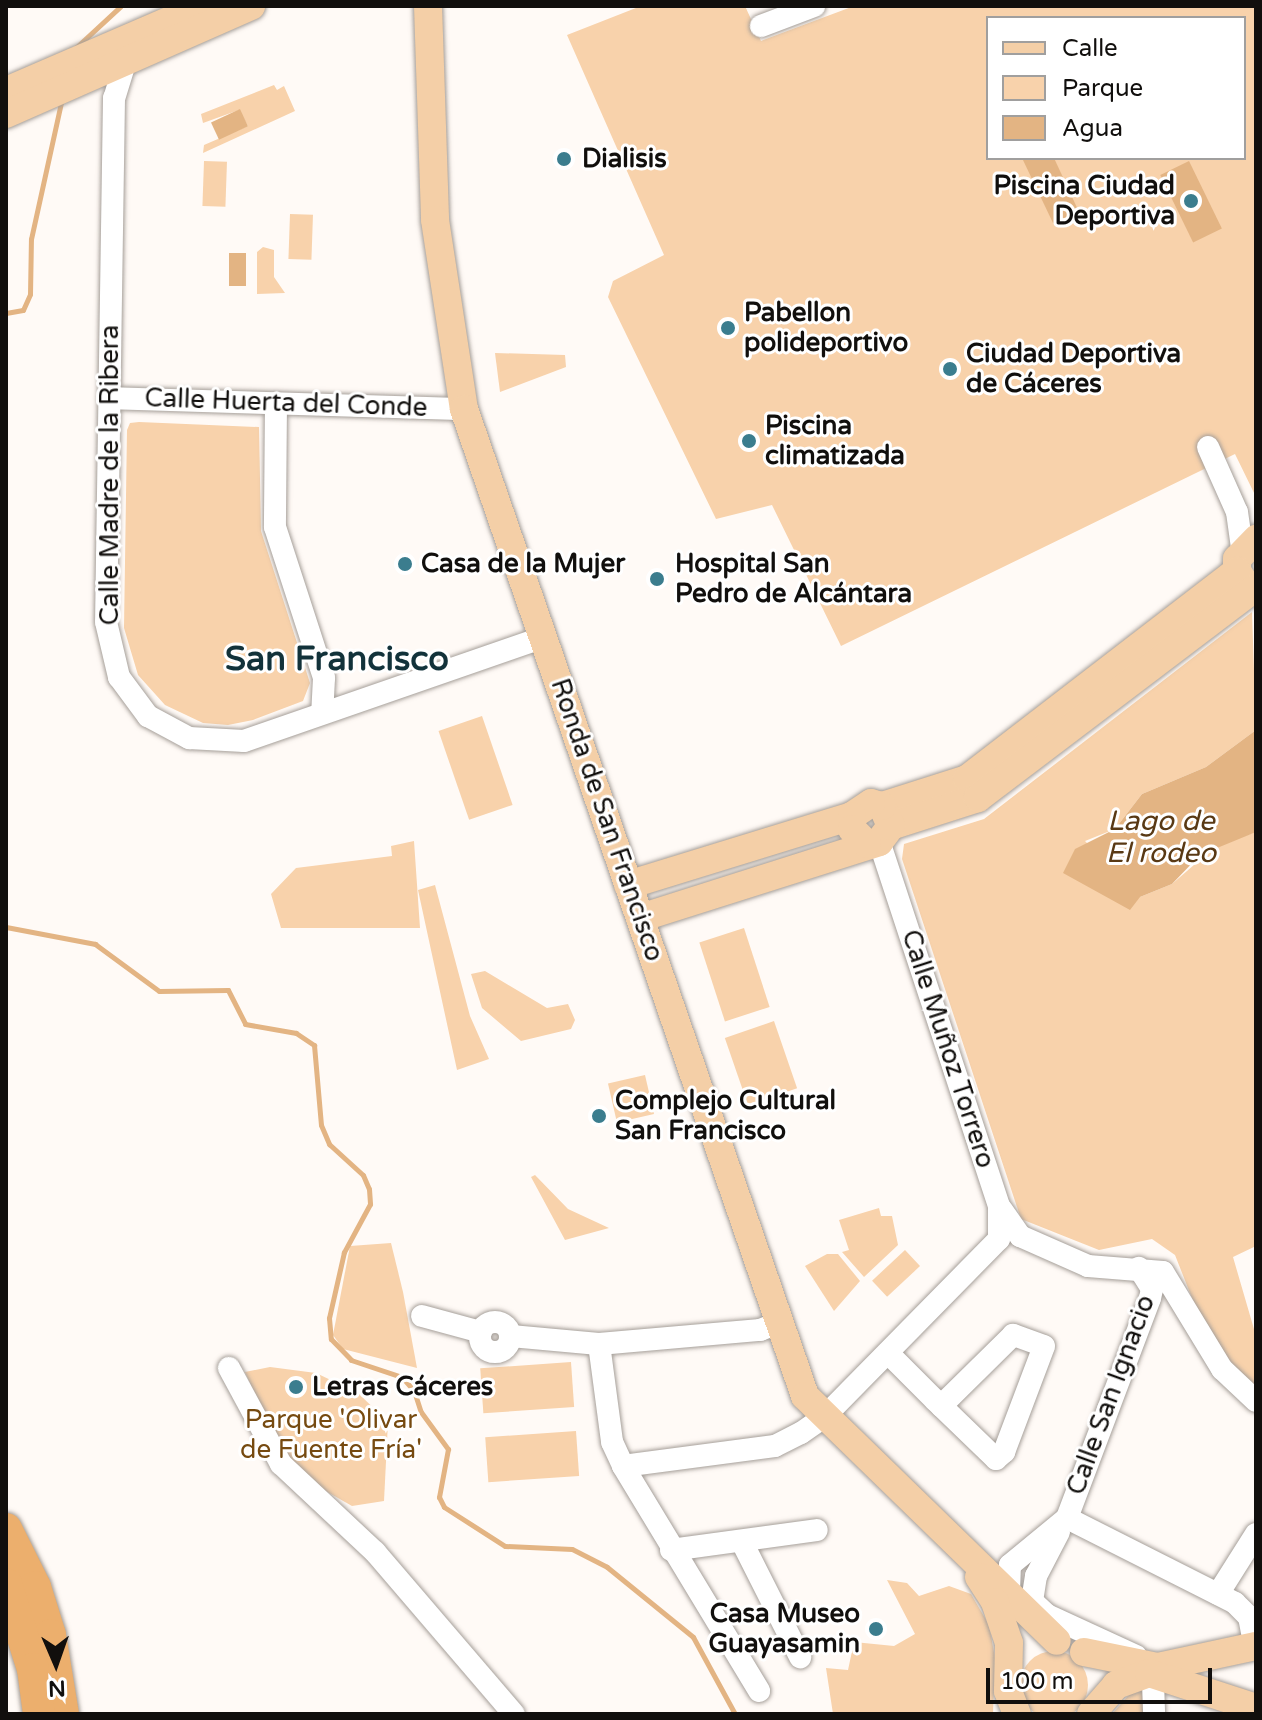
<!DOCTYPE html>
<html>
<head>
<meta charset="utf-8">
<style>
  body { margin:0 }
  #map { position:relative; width:1262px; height:1720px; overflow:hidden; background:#fffaf6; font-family:"Varela Round",sans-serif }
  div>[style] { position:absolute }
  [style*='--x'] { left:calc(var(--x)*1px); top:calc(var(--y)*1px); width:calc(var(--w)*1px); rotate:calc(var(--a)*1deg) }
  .green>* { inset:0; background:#f8d2ab; transform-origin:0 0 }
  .round { border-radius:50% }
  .water>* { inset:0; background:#e3b483; transform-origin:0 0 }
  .stream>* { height:5px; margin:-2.5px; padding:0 2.5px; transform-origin:2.5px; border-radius:2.5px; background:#e3b483 }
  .roads { filter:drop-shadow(0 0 2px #a69f99) drop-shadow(0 0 2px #a69f99) }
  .minor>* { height:22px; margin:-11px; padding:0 11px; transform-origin:11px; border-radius:11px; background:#fff }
  .minor>.ring { margin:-11px; padding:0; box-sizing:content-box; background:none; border:22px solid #fff; border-radius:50% }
  .major>* { height:28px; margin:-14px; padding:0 14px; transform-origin:14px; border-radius:14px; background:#f4cfa7 }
  .highway>* { height:32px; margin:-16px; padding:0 16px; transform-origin:16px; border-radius:16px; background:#ecaf6d }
  .dots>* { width:22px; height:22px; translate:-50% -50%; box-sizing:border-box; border:4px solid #fff; border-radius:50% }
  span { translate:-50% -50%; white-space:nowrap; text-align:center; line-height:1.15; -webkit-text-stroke:6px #fff; paint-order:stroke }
  .poi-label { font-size:26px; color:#110f0d; font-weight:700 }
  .left { translate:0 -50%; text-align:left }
  .right { translate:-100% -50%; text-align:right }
  .street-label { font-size:26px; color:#110f0d }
  .park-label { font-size:26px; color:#764a10 }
  .water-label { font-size:28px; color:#593914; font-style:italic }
  .district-label { font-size:34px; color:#12323a; font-weight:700 }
  .frame { position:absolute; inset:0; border:8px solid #110f0d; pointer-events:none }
  .legend { position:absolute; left:986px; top:16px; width:260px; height:144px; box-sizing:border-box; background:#fff; border:2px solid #a09f9e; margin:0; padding:10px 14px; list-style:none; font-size:24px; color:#110f0d }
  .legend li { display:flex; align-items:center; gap:16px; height:40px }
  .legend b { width:40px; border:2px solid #a09f9e }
  .north { position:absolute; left:16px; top:1624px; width:80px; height:80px; -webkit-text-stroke:6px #fff; paint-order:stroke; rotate:178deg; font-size:22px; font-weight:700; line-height:32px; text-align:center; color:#110f0d }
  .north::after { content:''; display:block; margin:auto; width:28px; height:36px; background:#110f0d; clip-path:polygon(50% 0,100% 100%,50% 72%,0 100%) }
  .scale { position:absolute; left:986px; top:1668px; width:226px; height:36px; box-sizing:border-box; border:4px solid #110f0d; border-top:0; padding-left:10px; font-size:24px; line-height:28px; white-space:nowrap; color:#110f0d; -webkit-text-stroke:6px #fff; paint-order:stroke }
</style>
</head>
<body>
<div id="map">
  <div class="green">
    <div style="clip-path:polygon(evenodd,641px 6px,745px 6px,761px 41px,854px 6px,1256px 6px,1256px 497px,1235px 454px,841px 646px,772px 505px,716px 519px,608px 297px,613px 281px,664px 255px,567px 35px,641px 6px,988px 18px,1244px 18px,1244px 158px,988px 158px,988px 18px)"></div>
    <div style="clip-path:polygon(274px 85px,277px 90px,284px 86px,295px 111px,203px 153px,204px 145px,248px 126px,239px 110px,203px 123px,201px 114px)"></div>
    <div style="left:204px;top:161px;width:23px;height:45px;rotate:2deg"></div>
    <div style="left:290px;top:214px;width:23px;height:45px;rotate:2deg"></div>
    <div style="clip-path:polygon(263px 247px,274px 250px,274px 277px,285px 293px,257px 294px,257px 252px)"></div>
    <div style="clip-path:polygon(495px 353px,565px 355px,566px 367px,500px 392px)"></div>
    <div style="clip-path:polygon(139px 422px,259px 427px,261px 531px,310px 683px,303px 701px,253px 720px,228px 725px,203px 723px,165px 705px,138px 675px,124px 628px,127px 430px,130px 423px)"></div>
    <div style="clip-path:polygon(1252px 612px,1256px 730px,1206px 767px,1142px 794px,1115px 829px,1085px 841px,1140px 897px,1172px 884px,1217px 845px,1256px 832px,1256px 1246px,1233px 1257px,1256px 1336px,1256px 1388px,1236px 1373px,1201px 1321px,1175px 1255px,1152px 1239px,1099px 1250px,1021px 1219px,902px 859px,904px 844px,984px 819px)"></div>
    <div style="left:482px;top:716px;width:94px;height:46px;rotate:71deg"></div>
    <div style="clip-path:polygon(414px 841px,420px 928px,281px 928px,271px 894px,296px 868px,392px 856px,391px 846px)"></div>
    <div style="clip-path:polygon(435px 885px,470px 1016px,489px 1059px,457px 1070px,418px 890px)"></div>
    <div style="left:744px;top:928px;width:83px;height:47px;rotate:72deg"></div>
    <div style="clip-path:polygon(485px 971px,547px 1008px,568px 1004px,575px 1020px,571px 1029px,521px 1041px,482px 1008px,471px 974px)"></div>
    <div style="left:774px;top:1021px;width:71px;height:52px;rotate:71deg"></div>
    <div style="left:645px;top:1075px;width:40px;height:38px;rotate:77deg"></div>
    <div style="clip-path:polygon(535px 1175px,568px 1209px,609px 1228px,565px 1240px,531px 1177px)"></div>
    <div style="clip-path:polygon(879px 1208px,881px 1216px,892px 1216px,898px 1245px,864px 1277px,842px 1252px,849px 1250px,839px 1220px)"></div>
    <div style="clip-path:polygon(391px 1243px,403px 1292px,417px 1368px,343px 1349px,333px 1335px,350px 1246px)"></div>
    <div style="left:905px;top:1250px;width:22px;height:45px;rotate:47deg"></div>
    <div style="clip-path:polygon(827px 1254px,838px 1254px,860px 1281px,834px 1311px,805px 1266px)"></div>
    <div style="left:571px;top:1362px;width:45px;height:91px;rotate:86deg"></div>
    <div style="clip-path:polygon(270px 1367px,316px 1373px,358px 1393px,388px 1422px,384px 1501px,352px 1506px,308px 1481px,286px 1461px,245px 1372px)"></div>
    <div style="left:576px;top:1431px;width:45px;height:91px;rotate:86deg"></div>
    <div style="clip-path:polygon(887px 1580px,907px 1583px,919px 1596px,949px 1586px,971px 1594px,989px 1625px,995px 1658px,993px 1714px,833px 1714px,826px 1668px,848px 1670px,854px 1642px,894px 1646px,915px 1634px)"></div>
    <div class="round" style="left:1020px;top:1651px;width:68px;height:68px"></div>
    <div style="clip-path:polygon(1135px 1688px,1144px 1691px,1146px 1714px,1112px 1714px)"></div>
  </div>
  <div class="water">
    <div style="left:240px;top:109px;width:19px;height:32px;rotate:65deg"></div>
    <div style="clip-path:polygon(1022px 158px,1054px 158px,1079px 212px,1053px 223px)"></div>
    <div style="left:1189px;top:161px;width:75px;height:32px;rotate:64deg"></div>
    <div style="left:229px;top:253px;width:17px;height:33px"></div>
    <div style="clip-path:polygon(1256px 730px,1256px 832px,1200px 855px,1172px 884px,1140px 897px,1130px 910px,1063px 873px,1075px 849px,1115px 829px,1142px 794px,1206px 767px)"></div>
  </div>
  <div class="stream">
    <div style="--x:70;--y:53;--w:69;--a:-42.7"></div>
    <div style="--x:6;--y:313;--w:17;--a:-10"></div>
    <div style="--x:23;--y:310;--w:17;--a:-66"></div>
    <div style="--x:30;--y:294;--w:55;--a:-89"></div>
    <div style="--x:31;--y:239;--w:140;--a:-77.6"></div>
    <div style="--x:6;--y:927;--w:91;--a:10.8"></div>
    <div style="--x:95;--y:944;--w:79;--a:36.3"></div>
    <div style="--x:159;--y:991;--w:69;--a:-0.8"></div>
    <div style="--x:228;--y:990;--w:38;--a:63"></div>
    <div style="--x:245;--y:1024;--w:52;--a:10"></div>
    <div style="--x:296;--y:1033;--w:22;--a:34"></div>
    <div style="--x:314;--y:1045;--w:80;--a:85"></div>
    <div style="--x:321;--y:1125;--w:21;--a:67"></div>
    <div style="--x:329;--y:1144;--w:46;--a:42.4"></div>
    <div style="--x:363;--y:1175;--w:15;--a:67"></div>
    <div style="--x:369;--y:1189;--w:15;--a:86"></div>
    <div style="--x:370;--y:1204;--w:55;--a:118.4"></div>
    <div style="--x:344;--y:1252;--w:68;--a:102.8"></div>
    <div style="--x:329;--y:1318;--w:21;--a:85"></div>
    <div style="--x:331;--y:1339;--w:29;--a:46"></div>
    <div style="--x:351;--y:1360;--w:54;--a:18.4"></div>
    <div style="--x:402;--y:1377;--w:18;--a:49"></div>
    <div style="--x:414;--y:1391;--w:22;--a:72"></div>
    <div style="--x:421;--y:1412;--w:46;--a:53.9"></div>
    <div style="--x:448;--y:1449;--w:49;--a:100.6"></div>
    <div style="--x:439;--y:1497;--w:11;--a:63"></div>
    <div style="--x:444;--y:1507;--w:72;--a:32.6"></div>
    <div style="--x:505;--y:1546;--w:67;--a:2.6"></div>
    <div style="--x:572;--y:1549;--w:39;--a:27"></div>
    <div style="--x:607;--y:1567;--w:111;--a:39.1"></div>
    <div style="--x:693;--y:1637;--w:88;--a:61.4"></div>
    <div style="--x:742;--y:1714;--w:15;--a:0"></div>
  </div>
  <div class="roads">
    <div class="minor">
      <div style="--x:761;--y:26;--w:57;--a:-20.7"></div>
      <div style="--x:125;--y:63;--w:37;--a:107"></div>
      <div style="--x:114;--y:98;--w:524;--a:90.87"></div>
      <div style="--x:106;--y:622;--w:57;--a:76.7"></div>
      <div style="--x:119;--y:677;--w:49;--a:53.4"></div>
      <div style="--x:148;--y:716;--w:47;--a:28.2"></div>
      <div style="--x:189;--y:738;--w:55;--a:3.1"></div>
      <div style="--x:244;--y:741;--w:318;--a:-19.1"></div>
      <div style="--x:109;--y:398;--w:355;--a:1.8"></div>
      <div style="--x:276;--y:403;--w:124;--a:90.5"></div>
      <div style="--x:275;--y:527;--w:159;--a:72"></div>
      <div style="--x:324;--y:678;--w:34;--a:93"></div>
      <div style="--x:1208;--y:447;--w:71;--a:66"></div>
      <div style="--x:1237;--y:512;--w:36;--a:82"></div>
      <div style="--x:1002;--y:1210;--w:32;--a:55"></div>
      <div style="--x:1020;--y:1236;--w:74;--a:23.8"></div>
      <div style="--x:1088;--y:1266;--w:75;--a:4.6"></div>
      <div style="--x:1163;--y:1272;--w:114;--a:58.7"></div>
      <div style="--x:1222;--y:1369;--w:47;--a:43.3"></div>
      <div style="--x:422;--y:1316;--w:61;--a:15.2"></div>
      <div class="ring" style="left:480px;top:1322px;width:8px;height:8px"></div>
      <div style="--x:511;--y:1336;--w:88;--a:5.2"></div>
      <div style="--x:599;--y:1344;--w:162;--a:-5"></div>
      <div style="--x:760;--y:1330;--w:22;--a:-21"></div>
      <div style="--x:599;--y:1344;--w:99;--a:82.4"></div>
      <div style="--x:612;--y:1442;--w:26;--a:65"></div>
      <div style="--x:623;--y:1466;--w:263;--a:58.8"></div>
      <div style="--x:888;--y:1353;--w:66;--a:45"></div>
      <div style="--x:935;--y:1400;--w:85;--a:44"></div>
      <div style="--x:996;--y:1459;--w:11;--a:-41"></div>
      <div style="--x:1004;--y:1452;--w:113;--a:-69.3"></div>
      <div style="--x:1044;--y:1346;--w:33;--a:-160"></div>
      <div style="--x:1013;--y:1335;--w:101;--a:135.4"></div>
      <div style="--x:229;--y:1368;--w:109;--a:61.6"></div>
      <div style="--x:281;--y:1464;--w:129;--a:43.1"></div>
      <div style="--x:375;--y:1552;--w:213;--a:49.4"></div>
      <div style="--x:623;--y:1466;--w:153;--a:-7.5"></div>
      <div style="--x:775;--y:1446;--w:29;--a:-27"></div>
      <div style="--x:801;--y:1433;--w:29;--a:-35"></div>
      <div style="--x:825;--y:1416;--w:248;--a:-45.5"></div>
      <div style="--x:999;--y:1239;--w:33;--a:-90"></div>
      <div style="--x:999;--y:1206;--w:383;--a:-108.2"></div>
      <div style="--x:1067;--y:1518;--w:188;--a:26.8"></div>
      <div style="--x:1235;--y:1603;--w:20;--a:45"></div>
      <div style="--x:1249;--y:1617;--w:31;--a:79"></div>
      <div style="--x:1059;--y:1532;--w:50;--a:117.6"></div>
      <div style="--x:1036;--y:1576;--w:25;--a:99"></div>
      <div style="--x:1032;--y:1601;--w:21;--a:43"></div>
      <div style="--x:1047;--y:1615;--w:98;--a:24.7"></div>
      <div style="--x:743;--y:1544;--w:127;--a:63.2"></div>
      <div style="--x:671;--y:1550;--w:147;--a:-7.8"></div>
      <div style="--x:1009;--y:1592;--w:27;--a:-88"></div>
      <div style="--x:1010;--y:1565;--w:74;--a:-39.5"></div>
      <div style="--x:1067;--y:1518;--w:235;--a:-69.3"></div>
      <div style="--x:1150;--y:1298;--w:9;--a:-77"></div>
      <div style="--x:1152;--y:1289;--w:25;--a:-122"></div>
      <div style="--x:1218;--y:1594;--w:71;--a:-57.7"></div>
      <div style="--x:1141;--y:1676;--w:13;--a:27"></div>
      <div style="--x:1153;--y:1682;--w:32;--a:88"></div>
    </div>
    <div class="major">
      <div style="--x:428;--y:6;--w:214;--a:88.1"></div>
      <div style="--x:435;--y:220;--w:191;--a:81.3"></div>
      <div style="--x:464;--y:409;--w:1044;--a:70.94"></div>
      <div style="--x:805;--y:1396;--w:351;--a:44.2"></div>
      <div style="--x:6;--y:91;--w:215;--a:-23.3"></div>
      <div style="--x:6;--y:114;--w:268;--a:-23.8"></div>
      <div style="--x:1247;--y:586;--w:18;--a:-124"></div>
      <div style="--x:1237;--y:571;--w:12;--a:-90"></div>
      <div style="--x:1237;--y:559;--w:28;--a:-46"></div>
      <div style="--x:882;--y:806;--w:89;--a:-17.6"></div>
      <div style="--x:967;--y:779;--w:341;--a:-37.6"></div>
      <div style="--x:891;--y:826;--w:91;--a:-17.8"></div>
      <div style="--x:978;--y:798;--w:344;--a:-37.2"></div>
      <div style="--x:628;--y:885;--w:234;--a:-17.1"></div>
      <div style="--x:640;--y:918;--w:251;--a:-17.6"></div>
      <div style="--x:879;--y:842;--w:20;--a:-53"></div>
      <div style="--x:891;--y:826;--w:22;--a:-114"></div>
      <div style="--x:882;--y:806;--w:11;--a:-165"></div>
      <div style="--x:871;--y:803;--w:23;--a:146"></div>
      <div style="--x:852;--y:816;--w:13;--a:90"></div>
      <div style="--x:852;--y:829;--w:21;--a:45"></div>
      <div style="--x:979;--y:1577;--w:30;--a:57"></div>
      <div style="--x:995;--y:1602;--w:43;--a:71.1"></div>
      <div style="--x:1009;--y:1643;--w:48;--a:91.2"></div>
      <div style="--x:1008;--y:1691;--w:25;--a:69"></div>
      <div style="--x:1084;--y:1652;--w:76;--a:11.5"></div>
      <div style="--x:1158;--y:1667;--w:100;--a:-12.1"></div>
      <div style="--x:1091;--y:1714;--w:38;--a:-49"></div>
      <div style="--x:1116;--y:1685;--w:35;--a:-20"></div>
      <div style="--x:1149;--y:1673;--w:113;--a:18.1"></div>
    </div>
    <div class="highway">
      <div style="--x:6;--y:1529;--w:65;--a:63.4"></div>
      <div style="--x:35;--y:1587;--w:50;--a:72.6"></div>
      <div style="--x:50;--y:1635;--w:80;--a:80.7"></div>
      <div style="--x:6;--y:1584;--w:89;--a:72.4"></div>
      <div style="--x:33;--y:1669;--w:45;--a:82.4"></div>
    </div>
  </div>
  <div class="dots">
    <div style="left:564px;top:159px;background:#3b7d8e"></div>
    <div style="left:1191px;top:201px;background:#3b7d8e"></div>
    <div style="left:728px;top:328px;background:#3b7d8e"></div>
    <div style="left:950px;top:369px;background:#3b7d8e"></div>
    <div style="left:749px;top:441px;background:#3b7d8e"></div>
    <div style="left:405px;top:564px;background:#3b7d8e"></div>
    <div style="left:657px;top:579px;background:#3b7d8e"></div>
    <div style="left:599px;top:1116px;background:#3b7d8e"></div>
    <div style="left:296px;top:1387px;background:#3b7d8e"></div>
    <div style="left:876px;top:1629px;background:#3b7d8e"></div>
  </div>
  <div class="poi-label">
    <span class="left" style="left:582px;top:159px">Dialisis</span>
    <span class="right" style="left:1175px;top:201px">Piscina Ciudad<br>Deportiva</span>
    <span class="left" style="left:744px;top:328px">Pabellon<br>polideportivo</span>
    <span class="left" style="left:966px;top:369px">Ciudad Deportiva<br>de Cáceres</span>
    <span class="left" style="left:765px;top:441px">Piscina<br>climatizada</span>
    <span class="left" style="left:421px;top:564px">Casa de la Mujer</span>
    <span class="left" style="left:675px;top:579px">Hospital San<br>Pedro de Alcántara</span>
    <span class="left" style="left:615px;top:1116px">Complejo Cultural<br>San Francisco</span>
    <span class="left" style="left:312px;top:1387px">Letras Cáceres</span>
    <span class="right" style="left:860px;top:1629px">Casa Museo<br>Guayasamin</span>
  </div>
  <div class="street-label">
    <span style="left:286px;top:403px;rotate:2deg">Calle Huerta del Conde</span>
    <span style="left:110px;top:475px;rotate:-90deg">Calle Madre de la Ribera</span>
    <span style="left:607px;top:820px;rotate:71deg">Ronda de San Francisco</span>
    <span style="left:948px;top:1049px;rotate:72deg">Calle Muñoz Torrero</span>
    <span style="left:1111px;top:1395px;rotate:-70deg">Calle San Ignacio</span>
  </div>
  <div class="park-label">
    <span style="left:331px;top:1435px">Parque 'Olivar<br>de Fuente Fría'</span>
  </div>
  <div class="water-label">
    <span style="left:1161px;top:837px">Lago de<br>El rodeo</span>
  </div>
  <div class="district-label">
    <span style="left:337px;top:660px">San Francisco</span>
  </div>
  <div class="frame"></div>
  <ul class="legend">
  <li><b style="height:10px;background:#f4cfa7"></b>Calle</li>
  <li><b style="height:22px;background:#f8d2ab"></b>Parque</li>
  <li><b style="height:22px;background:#e3b483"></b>Agua</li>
  </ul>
  <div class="north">N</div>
  <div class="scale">100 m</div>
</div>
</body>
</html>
